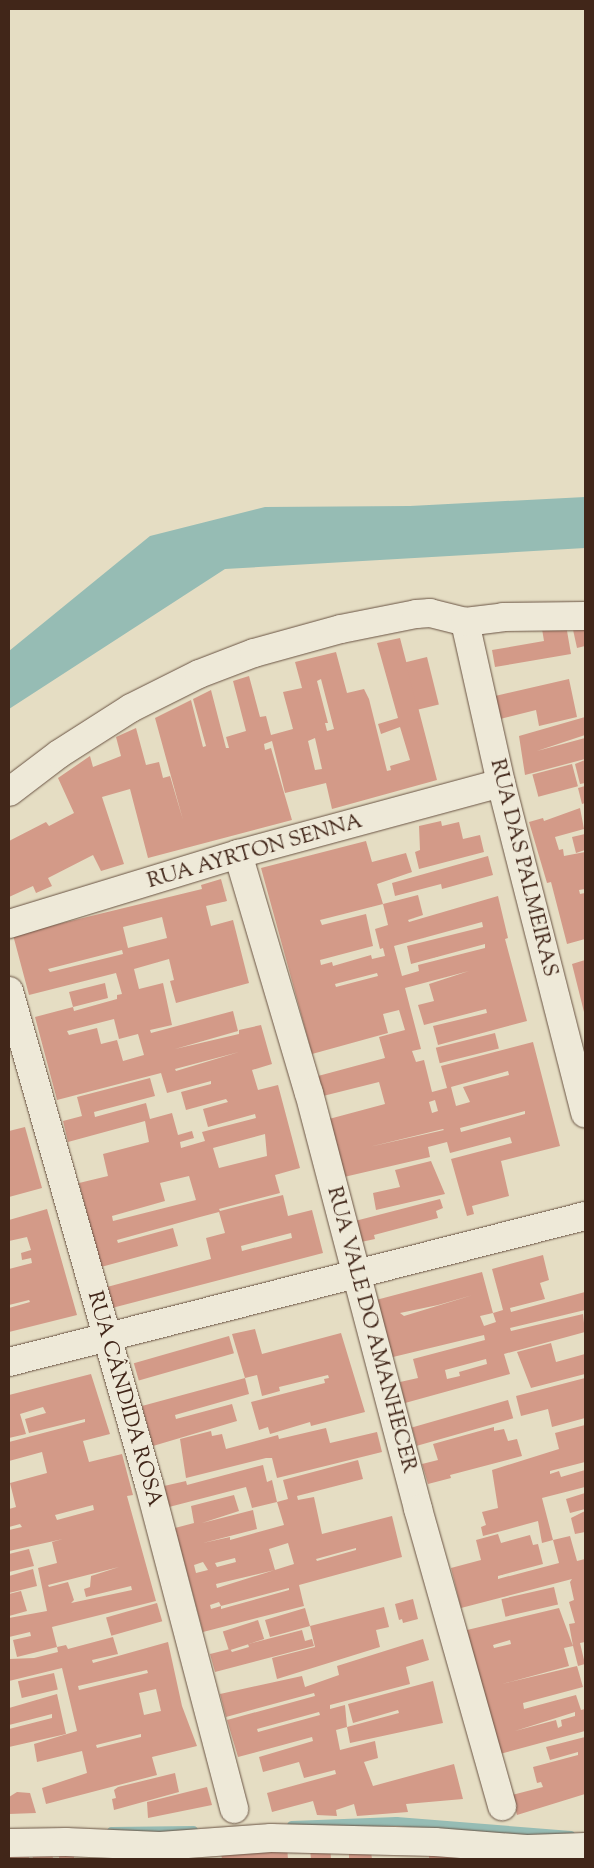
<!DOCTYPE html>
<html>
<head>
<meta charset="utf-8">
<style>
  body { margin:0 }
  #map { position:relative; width:594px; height:1868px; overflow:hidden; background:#e5ddc3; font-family:"Sorts Mill Goudy",serif }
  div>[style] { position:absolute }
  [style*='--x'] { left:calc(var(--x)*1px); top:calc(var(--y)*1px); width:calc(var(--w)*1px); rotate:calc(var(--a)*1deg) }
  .water>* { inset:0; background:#96bcb4 }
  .stream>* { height:9px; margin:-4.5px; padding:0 4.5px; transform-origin:4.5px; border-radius:4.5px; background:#96bcb4 }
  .building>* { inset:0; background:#d39a88; transform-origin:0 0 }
  .roads { filter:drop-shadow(0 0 1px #6a5444) drop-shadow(0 0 1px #6a5444) }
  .minor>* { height:28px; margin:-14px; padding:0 14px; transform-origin:14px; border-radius:14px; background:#eee9d8 }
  span { translate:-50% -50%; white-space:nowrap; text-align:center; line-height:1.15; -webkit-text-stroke:4px #eee9d8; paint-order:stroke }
  .street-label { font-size:21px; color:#412619 }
  .frame { position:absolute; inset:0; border:10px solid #412619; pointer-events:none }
</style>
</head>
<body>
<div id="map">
  <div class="water">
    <div style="clip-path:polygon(585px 497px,585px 548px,225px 569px,9px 709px,9px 651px,150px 536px,265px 507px,410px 506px)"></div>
  </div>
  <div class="stream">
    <div style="--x:291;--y:1825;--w:105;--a:-2.2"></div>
    <div style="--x:396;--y:1821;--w:175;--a:4.6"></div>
    <div style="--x:111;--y:1831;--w:82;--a:-0.7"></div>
  </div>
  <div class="building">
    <div style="clip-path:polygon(585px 622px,585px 646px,577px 648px,572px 625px)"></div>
    <div style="clip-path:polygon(566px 625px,571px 654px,495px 667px,492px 650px,544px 641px,542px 629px)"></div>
    <div style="clip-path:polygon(evenodd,400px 638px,437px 780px,332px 809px,326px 783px,285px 793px,272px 741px,264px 744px,265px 750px,271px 748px,292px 820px,148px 858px,130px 789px,102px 797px,124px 864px,101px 871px,93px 855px,48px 878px,52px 886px,36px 893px,33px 886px,9px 897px,9px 841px,46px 822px,49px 826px,74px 813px,58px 778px,90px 756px,93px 767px,121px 756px,116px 737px,136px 728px,146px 765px,159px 762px,163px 778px,170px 776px,183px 820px,155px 718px,191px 700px,203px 747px,206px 746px,193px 699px,211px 690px,226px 748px,229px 748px,226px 737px,246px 731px,233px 681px,249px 676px,260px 717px,266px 716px,271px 735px,293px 729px,283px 692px,302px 688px,295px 662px,336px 652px,347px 693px,364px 689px,369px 699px,387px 771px,391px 770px,390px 766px,410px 760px,400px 727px,381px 734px,378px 724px,398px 718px,377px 643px,400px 638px,321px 679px,334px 729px,327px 731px,325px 723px,328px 723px,317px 681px,321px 679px,400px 638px,315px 738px,322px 769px,315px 770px,308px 741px,315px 738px)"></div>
    <div style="left:427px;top:657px;width:49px;height:22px;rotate:76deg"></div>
    <div style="clip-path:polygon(569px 679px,577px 717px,539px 726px,536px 710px,500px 719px,495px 696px)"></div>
    <div style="clip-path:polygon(585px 717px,585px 735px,537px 751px,585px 738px,585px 759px,525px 775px,519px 736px)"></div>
    <div style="clip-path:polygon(585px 760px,585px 783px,580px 784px,575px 764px)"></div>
    <div style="left:572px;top:764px;width:23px;height:41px;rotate:75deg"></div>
    <div style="clip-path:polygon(585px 786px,585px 803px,582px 804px,578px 788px)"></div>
    <div style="clip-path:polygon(580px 808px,584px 829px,555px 837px,559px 850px,563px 849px,564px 856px,585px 852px,585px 889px,579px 890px,580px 894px,585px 893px,585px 939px,567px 944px,551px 882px,547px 883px,529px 822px,543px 818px,544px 821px)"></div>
    <div style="clip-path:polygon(441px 821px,442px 826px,459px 822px,463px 839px,480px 835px,484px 852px,419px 869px,415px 852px,420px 850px,419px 826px)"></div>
    <div style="clip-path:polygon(585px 834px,585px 850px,576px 853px,572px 837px)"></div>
    <div style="clip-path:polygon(evenodd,366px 841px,372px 862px,406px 853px,412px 872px,377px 884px,383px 904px,418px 895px,423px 915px,408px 920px,409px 922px,498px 896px,508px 938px,505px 939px,527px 1021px,438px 1045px,433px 1026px,487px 1013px,486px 1009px,424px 1025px,418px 1005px,434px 1001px,429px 984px,469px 971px,405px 988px,421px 1049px,412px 1051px,416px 1062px,424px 1060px,432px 1092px,447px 1088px,441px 1066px,533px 1042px,560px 1146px,501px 1161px,509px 1196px,472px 1206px,474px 1214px,467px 1216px,451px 1159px,512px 1143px,510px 1137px,450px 1153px,447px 1142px,428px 1147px,430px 1157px,344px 1177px,329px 1119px,385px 1104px,379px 1082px,323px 1096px,318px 1076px,385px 1058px,379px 1037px,405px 1030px,399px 1010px,383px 1014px,388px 1033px,312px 1054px,261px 868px,366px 841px,383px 904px,388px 925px,375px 929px,380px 949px,383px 948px,385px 956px,372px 959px,371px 955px,333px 966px,332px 962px,321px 965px,320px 960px,373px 946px,366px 914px,322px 925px,320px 920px,383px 904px,366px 841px,482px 922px,483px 927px,407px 946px,411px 964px,485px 944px,485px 948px,418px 965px,419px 971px,402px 976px,394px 946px,482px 922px,366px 841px,377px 973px,378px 976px,336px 987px,335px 984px,377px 973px,366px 841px,508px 1071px,509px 1075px,463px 1087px,470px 1102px,456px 1106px,451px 1087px,508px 1071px,366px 841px,435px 1100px,438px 1111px,432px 1113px,429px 1102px,435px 1100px,366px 841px,525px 1111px,525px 1114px,461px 1132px,460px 1128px,525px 1111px,366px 841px,443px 1129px,444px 1130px,369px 1147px,443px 1129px)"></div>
    <div style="clip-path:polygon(488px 856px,493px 875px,442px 889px,441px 884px,395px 896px,392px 883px)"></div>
    <div style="clip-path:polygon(evenodd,221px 879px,227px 901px,206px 906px,211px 926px,233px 920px,249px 983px,176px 1003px,170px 981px,174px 980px,169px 959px,134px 969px,139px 989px,163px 983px,172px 1025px,150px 1030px,151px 1033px,233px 1011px,238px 1031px,175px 1049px,239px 1034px,239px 1030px,261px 1025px,272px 1064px,252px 1070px,258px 1090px,278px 1085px,300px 1168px,275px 1175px,280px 1193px,219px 1209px,220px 1211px,283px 1195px,288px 1216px,312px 1210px,323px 1253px,112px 1308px,107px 1287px,211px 1259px,206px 1238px,225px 1233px,219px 1212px,200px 1217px,117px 1240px,118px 1243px,173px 1228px,178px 1246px,101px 1267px,79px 1183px,108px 1176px,103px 1154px,149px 1142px,145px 1121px,68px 1142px,63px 1121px,82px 1116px,77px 1097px,150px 1078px,155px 1096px,94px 1112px,95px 1117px,146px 1103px,150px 1119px,172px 1113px,178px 1135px,192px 1131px,194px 1138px,180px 1142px,181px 1148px,205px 1141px,202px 1132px,256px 1118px,255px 1114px,208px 1127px,203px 1109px,228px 1102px,226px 1099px,186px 1110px,181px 1092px,211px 1084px,211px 1081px,167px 1093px,161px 1073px,57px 1100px,35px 1017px,73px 1007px,69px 992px,105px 983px,108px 998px,73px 1007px,74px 1011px,117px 999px,117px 995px,122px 994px,116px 973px,29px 995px,13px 935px,202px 889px,201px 885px,221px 879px,162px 917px,167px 938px,128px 948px,123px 927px,162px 917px,221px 879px,122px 950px,123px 954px,50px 972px,48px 969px,122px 950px,221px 879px,114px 1019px,119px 1039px,138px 1034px,144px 1055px,123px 1061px,117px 1040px,101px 1044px,97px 1028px,69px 1035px,67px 1031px,114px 1019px,221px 879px,239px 1052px,176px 1071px,175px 1069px,239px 1052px,221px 879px,265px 1134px,267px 1156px,219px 1168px,213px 1148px,265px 1134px,221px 879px,189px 1176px,196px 1200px,113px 1221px,112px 1216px,165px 1201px,160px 1183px,189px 1176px,221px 879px,291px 1233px,292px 1238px,242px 1251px,241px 1246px,291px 1233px)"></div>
    <div style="clip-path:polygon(585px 960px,585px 1016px,572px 964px)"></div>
    <div style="left:495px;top:1033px;width:16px;height:61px;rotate:76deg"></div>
    <div style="clip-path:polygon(25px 1127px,42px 1188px,9px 1197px,9px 1131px)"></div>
    <div style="clip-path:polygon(431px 1161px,445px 1194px,376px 1210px,373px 1193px,400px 1187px,395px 1170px)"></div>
    <div style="clip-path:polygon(440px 1199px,443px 1208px,436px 1211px,438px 1218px,374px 1235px,375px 1239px,361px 1242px,355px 1221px)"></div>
    <div style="clip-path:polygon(47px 1209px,77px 1315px,9px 1332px,9px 1308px,30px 1302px,29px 1300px,9px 1305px,9px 1269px,32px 1263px,31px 1258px,22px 1260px,21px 1253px,31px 1250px,27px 1237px,9px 1241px,9px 1220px)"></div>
    <div style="clip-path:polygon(evenodd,543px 1255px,549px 1280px,540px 1283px,545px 1299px,510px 1308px,511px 1312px,585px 1292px,585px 1310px,510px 1328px,511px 1331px,583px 1314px,585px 1332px,504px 1354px,510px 1374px,405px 1403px,400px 1382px,418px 1378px,413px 1359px,485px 1340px,484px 1335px,393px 1357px,376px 1300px,482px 1272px,493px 1313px,480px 1316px,484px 1326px,496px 1322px,493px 1313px,503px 1310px,492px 1269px,543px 1255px,473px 1295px,404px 1316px,400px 1313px,438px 1305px,473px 1295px,543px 1255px,486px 1359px,487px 1364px,459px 1372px,460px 1376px,447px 1379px,445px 1370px,486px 1359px)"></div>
    <div style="clip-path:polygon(255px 1329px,262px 1354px,341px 1333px,365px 1412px,311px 1426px,310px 1422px,270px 1434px,268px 1427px,259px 1430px,251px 1402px,325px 1383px,324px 1379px,329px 1378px,328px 1375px,279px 1387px,280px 1391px,262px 1396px,257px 1375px,245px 1378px,249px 1394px,175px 1415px,176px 1419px,232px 1404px,237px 1421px,153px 1446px,142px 1406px,245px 1378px,232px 1334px)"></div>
    <div style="left:229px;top:1336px;width:18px;height:99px;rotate:74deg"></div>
    <div style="clip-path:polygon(551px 1343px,556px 1362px,585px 1354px,585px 1374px,531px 1388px,517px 1352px)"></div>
    <div style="clip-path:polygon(evenodd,91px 1374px,110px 1434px,83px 1441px,89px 1462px,122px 1454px,133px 1495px,127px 1496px,156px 1601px,52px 1627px,57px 1647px,17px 1657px,13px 1640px,31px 1636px,30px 1632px,9px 1637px,9px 1618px,47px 1611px,38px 1568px,57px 1563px,52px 1542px,63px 1539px,9px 1551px,9px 1530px,22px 1527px,20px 1524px,9px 1527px,9px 1509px,16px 1507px,10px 1483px,47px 1473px,42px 1452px,9px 1461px,9px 1442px,85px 1422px,85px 1419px,29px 1433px,25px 1419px,46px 1413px,43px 1407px,20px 1414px,26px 1434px,9px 1438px,9px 1395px,91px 1374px,93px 1505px,94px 1510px,57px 1520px,55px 1515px,93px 1505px,91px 1374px,119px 1567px,91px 1576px,90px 1587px,84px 1589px,86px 1597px,131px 1586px,132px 1590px,71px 1603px,74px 1600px,68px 1582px,49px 1587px,48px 1585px,119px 1567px)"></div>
    <div style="clip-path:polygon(585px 1378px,585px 1418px,552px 1427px,548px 1409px,521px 1416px,516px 1396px)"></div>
    <div style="left:508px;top:1400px;width:19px;height:100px;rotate:74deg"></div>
    <div style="clip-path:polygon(585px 1425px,585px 1462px,550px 1471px,550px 1474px,559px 1471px,561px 1477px,585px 1470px,585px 1487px,542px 1498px,553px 1540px,542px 1543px,538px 1521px,483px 1536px,481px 1527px,486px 1525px,482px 1512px,498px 1508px,492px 1470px,559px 1449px,555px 1433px)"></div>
    <div style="clip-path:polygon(494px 1427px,494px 1431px,504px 1429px,508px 1441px,517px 1439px,522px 1456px,450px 1475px,451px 1478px,428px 1484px,422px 1464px,438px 1460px,433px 1444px)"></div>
    <div style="clip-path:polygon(326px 1428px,330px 1443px,377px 1432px,382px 1452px,277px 1478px,272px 1458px,266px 1458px,186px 1478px,180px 1439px,211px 1431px,212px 1436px,222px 1434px,226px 1449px,278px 1435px,279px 1439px)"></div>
    <div style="clip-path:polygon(evenodd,358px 1460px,363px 1479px,297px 1496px,298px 1500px,314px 1497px,322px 1534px,392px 1516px,402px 1557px,299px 1585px,304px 1606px,203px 1632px,175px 1528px,194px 1523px,191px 1506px,234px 1495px,239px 1511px,202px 1523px,253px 1510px,257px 1529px,203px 1543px,230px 1537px,230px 1540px,284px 1525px,277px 1502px,288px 1499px,283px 1480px,358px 1460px,288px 1543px,294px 1564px,217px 1588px,216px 1584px,275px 1570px,269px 1549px,288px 1543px,358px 1460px,356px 1548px,356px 1550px,317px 1561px,316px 1559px,356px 1548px,358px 1460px,235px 1558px,236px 1562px,217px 1567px,215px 1563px,235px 1558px,358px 1460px,203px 1562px,208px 1570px,196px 1573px,194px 1565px,203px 1562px,358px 1460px,289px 1588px,289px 1590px,221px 1609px,221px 1606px,289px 1588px,358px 1460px,219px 1602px,221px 1606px,211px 1609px,210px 1605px,219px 1602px)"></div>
    <div style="clip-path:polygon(263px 1465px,267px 1482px,272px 1480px,277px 1502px,252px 1508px,246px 1487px,169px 1507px,164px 1486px,186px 1481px,187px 1485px)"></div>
    <div style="clip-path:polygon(585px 1493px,585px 1509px,570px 1513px,566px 1499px)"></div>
    <div style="clip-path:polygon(585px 1511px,585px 1532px,575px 1534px,571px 1518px)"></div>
    <div style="clip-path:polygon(evenodd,498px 1534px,501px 1543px,530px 1535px,533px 1545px,538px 1544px,543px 1564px,498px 1576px,498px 1579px,559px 1563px,553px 1540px,570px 1536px,577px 1561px,585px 1559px,585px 1642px,580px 1643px,585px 1664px,578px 1666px,573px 1646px,564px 1648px,569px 1666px,502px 1684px,577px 1666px,583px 1687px,523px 1703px,524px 1709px,576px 1695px,581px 1710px,585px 1709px,585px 1731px,500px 1754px,467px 1630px,559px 1608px,573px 1646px,569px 1624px,575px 1623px,569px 1602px,574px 1600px,570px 1582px,572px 1579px,461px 1608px,451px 1568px,481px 1560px,476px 1540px,498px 1534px,510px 1640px,511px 1644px,494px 1648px,493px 1645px,510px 1640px,498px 1534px,575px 1712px,575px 1716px,561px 1720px,562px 1726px,558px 1728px,556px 1720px,515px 1731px,575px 1712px)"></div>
    <div style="clip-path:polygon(29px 1549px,34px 1566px,9px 1572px,9px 1554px)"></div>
    <div style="clip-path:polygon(33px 1569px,37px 1586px,9px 1593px,9px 1576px)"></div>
    <div style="left:554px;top:1587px;width:18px;height:54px;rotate:77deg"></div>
    <div style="clip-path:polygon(21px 1591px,27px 1611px,9px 1616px,9px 1594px)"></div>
    <div style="clip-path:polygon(413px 1599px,418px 1619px,403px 1623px,402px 1619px,399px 1620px,395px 1604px)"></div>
    <div style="left:157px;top:1603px;width:19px;height:53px;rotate:74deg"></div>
    <div style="clip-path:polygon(384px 1607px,389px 1627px,376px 1630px,380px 1647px,277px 1679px,272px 1658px,315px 1647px,310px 1626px,270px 1637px,265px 1620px,305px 1608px,310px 1626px)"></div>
    <div style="left:258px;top:1620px;width:20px;height:37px;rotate:72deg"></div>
    <div style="clip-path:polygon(302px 1630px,305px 1641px,312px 1639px,314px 1646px,215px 1672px,210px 1654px,230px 1649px,232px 1652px,249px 1647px,248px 1644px)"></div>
    <div style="clip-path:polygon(evenodd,113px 1637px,118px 1654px,92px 1660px,93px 1663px,168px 1642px,182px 1706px,197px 1746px,152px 1757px,157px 1775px,46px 1804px,42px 1788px,87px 1773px,82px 1751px,37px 1762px,34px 1744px,77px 1731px,62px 1668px,9px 1681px,9px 1659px,34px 1658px,58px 1652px,57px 1647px,66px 1645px,68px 1649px,113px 1637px,147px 1670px,148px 1673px,79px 1690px,78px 1686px,147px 1670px,113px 1637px,156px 1689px,161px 1711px,144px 1715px,139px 1693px,156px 1689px,113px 1637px,141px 1734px,141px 1737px,97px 1748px,96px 1745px,141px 1734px)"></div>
    <div style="clip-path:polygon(evenodd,423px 1639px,429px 1660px,406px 1667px,410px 1684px,330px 1705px,330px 1709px,345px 1705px,347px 1727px,336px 1730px,340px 1750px,375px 1741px,378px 1758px,364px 1762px,373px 1786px,454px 1764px,463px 1799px,406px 1804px,408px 1812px,357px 1816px,354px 1804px,336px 1810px,337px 1816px,317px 1815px,313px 1801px,272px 1812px,267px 1793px,336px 1774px,335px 1770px,304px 1778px,299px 1762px,263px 1772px,259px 1757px,313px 1741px,312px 1737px,238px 1757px,227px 1720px,315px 1696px,314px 1693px,226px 1717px,220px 1694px,302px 1676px,305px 1687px,339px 1675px,337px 1666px,423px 1639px,319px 1712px,320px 1715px,258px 1732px,257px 1729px,319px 1712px)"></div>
    <div style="left:54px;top:1673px;width:17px;height:37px;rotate:77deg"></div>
    <div style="clip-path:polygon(433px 1681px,443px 1723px,350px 1743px,347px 1727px,399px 1713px,398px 1710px,353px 1723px,348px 1704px)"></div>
    <div style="clip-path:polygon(57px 1694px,66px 1734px,9px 1747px,9px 1729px,52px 1718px,52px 1714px,9px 1725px,9px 1708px)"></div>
    <div style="clip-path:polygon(585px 1737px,585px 1794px,517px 1815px,512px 1795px,543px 1787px,541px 1782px,537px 1783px,533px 1767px,578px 1755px,578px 1752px,550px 1760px,546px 1747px)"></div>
    <div style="clip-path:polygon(175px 1773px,179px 1792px,114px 1810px,112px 1799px,116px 1798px,114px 1790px,118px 1787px)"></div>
    <div style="clip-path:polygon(207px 1787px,212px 1805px,148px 1818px,147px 1802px)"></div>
    <div style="clip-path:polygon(17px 1792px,30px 1793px,36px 1813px,9px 1814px,9px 1797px)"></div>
    <div style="left:52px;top:1845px;width:14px;height:20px;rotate:86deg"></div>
    <div style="left:59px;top:1846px;width:15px;height:13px"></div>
    <div style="clip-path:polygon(287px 1847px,288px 1859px,222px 1859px,221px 1853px)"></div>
    <div style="clip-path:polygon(330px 1847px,331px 1859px,311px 1859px,310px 1849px)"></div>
    <div style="left:29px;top:1848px;width:11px;height:19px;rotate:90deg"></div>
    <div style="clip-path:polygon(371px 1852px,372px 1859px,349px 1859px,349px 1854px)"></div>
    <div style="clip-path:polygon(459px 1853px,460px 1859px,429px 1859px,429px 1855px)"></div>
  </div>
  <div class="roads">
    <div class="minor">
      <div style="--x:465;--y:622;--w:165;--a:77.4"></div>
      <div style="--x:501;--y:783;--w:341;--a:75.7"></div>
      <div style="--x:9;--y:792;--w:63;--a:-37.2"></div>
      <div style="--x:59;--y:754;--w:85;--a:-32.6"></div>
      <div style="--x:131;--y:708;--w:76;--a:-26.6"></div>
      <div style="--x:199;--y:674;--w:59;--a:-20.9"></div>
      <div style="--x:254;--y:653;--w:90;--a:-15.4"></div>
      <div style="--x:341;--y:629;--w:76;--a:-11.3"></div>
      <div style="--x:416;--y:614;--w:14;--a:-4"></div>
      <div style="--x:430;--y:613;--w:36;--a:14"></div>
      <div style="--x:465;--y:622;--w:38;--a:-7"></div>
      <div style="--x:503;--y:617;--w:82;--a:-0.7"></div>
      <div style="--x:238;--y:854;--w:249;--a:73.5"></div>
      <div style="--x:309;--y:1093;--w:430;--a:75.3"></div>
      <div style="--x:418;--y:1509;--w:309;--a:74.2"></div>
      <div style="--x:9;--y:924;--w:239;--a:-17"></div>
      <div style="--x:238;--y:854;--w:272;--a:-15.1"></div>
      <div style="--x:9;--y:991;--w:512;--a:74.15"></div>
      <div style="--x:149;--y:1484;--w:336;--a:75.3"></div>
      <div style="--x:9;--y:1362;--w:594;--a:-14.22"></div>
      <div style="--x:9;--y:1843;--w:57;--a:-1"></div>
      <div style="--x:66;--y:1842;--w:94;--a:2.4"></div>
      <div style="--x:160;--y:1846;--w:111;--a:-4.1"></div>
      <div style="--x:271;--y:1838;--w:164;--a:1.4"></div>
      <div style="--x:435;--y:1842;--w:92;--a:4.4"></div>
      <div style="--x:527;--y:1849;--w:58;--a:-2"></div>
    </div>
  </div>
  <div class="street-label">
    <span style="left:255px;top:852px;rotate:-16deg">RUA AYRTON SENNA</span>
    <span style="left:523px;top:868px;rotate:76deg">RUA DAS PALMEIRAS</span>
    <span style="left:371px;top:1330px;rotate:75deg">RUA VALE DO AMANHECER</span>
    <span style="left:124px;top:1399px;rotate:74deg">RUA CÂNDIDA ROSA</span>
  </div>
  <div class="frame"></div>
</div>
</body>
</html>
